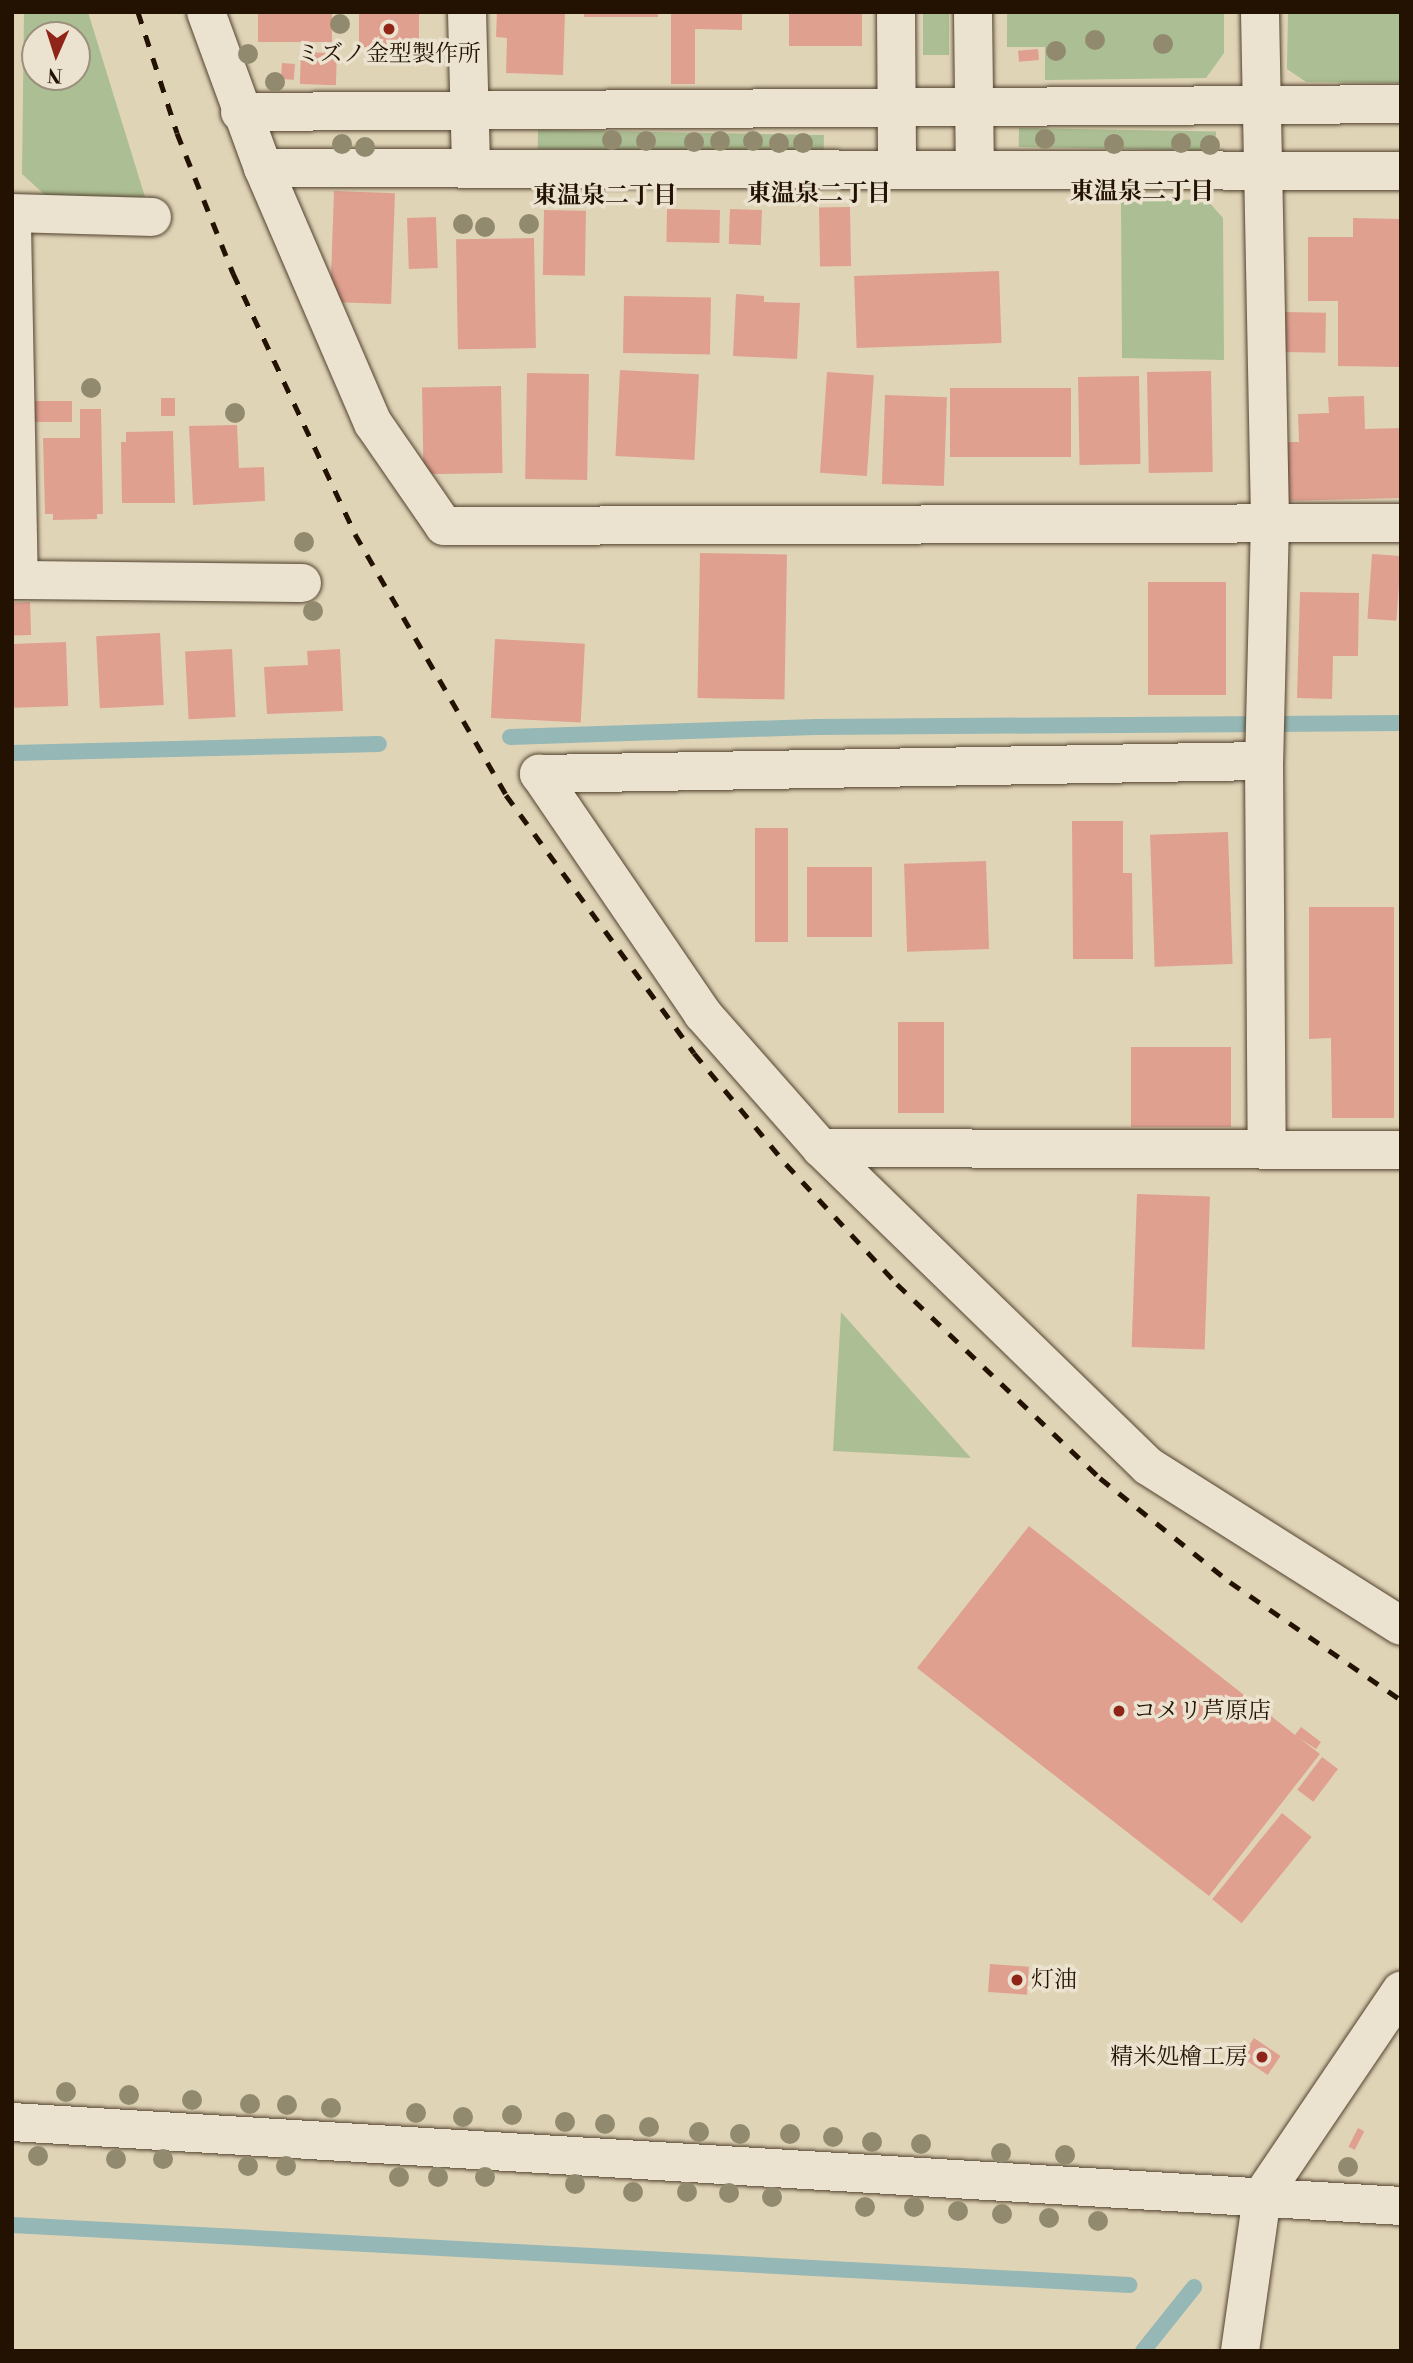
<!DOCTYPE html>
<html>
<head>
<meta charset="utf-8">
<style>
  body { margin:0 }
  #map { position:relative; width:1413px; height:2363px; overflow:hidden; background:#e0d4b7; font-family:"Libre Bodoni","Noto Serif JP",serif }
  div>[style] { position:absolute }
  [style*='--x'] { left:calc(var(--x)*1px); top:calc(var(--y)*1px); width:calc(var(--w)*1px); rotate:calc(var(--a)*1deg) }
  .green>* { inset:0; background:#acbe93; transform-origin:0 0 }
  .stream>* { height:16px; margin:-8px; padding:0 8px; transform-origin:8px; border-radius:8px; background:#95b7b5 }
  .building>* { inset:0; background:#dfa090; transform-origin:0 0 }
  .roads { filter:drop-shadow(0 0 2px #52422e) drop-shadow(0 0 2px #52422e) }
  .minor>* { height:38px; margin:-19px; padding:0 19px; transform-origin:19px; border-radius:19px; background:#ebe3d0 }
  .tertiary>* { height:38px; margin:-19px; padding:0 19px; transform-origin:19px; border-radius:19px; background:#ebe3d0 }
  .rail>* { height:5px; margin-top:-2.5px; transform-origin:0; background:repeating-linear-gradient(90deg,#231101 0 12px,transparent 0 24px) }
  .trees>* { width:20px; height:20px; margin:-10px; border-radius:50%; background:#928a6f }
  .dots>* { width:19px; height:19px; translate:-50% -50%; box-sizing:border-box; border:4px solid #ebe3d0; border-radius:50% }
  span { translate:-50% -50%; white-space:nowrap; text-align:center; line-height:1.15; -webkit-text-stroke:7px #ebe3d0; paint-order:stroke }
  .poi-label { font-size:23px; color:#231101 }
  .left { translate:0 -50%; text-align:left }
  .right { translate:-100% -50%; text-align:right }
  .neighbourhood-label { font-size:24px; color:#231101; font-weight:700 }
  .frame { position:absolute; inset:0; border:14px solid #231101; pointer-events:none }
  .north { position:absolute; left:21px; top:21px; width:70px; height:70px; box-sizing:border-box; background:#ebe3d0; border:2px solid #9b8f7d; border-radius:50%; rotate:183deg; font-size:19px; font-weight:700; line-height:28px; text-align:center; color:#231101 }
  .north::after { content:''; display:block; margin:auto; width:24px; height:32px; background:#8f2418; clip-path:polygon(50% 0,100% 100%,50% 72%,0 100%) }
</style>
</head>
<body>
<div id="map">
  <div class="green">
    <div style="clip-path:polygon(evenodd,24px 12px,88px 12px,145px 197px,45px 195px,22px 174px,24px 12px,35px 35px,77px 35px,77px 77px,35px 77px,35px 35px)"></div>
    <div style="left:923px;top:12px;width:26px;height:43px"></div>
    <div style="clip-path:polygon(1007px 12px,1224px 12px,1224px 53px,1206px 78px,1045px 80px,1045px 47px,1007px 47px)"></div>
    <div style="clip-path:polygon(1288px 12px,1401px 12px,1401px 83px,1306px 82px,1287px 69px)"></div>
    <div style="left:1019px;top:128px;width:197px;height:19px;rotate:1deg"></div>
    <div style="left:538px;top:130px;width:286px;height:19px;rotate:1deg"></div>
    <div style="clip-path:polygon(1206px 199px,1223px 218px,1224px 360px,1122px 358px,1121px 202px)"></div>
    <div style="clip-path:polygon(841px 1312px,971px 1458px,833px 1451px)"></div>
  </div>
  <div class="stream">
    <div style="--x:510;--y:737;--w:305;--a:-1.9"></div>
    <div style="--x:815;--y:727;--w:586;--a:-0.39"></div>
    <div style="--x:12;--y:753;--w:367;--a:-1.4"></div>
    <div style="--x:12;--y:2225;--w:1119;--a:3.07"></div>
    <div style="--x:1143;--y:2351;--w:82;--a:-51.4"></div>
  </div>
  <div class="building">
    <div style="left:258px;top:12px;width:74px;height:30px"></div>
    <div style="left:359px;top:12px;width:60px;height:35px"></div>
    <div style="clip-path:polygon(497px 12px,565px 12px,563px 75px,506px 73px,507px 38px,496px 37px)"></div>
    <div style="left:584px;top:12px;width:74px;height:5px"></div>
    <div style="clip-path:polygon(671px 12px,742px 12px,742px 30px,695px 29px,695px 84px,671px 84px)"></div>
    <div style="left:789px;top:12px;width:73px;height:34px"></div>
    <div style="left:1038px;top:49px;width:11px;height:20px;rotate:85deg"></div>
    <div style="left:301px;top:52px;width:36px;height:32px;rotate:2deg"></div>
    <div style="left:282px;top:63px;width:13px;height:16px;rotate:4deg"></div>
    <div style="left:334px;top:191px;width:61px;height:111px;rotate:2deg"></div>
    <div style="left:850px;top:207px;width:59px;height:31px;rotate:89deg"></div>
    <div style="left:667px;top:209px;width:53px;height:33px;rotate:1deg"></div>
    <div style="left:730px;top:209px;width:32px;height:35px;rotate:2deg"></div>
    <div style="left:544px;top:210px;width:42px;height:65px;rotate:1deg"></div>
    <div style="left:436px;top:217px;width:51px;height:29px;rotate:88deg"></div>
    <div style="clip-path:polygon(1353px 218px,1401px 219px,1401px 367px,1338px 366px,1338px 301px,1308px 301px,1308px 237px,1353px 237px)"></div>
    <div style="left:534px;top:238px;width:110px;height:78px;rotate:89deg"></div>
    <div style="left:999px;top:271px;width:72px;height:145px;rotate:88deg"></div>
    <div style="clip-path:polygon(736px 294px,764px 296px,764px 302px,800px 303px,797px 359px,733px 356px)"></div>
    <div style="left:624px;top:296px;width:87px;height:57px;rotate:1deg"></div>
    <div style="left:1285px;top:312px;width:41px;height:40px;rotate:1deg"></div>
    <div style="left:620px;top:370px;width:79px;height:86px;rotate:3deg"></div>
    <div style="left:1211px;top:371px;width:101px;height:64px;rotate:89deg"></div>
    <div style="left:827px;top:372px;width:47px;height:101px;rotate:4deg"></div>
    <div style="left:527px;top:373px;width:62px;height:106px;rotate:1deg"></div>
    <div style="left:1139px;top:376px;width:88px;height:61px;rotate:89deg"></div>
    <div style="left:501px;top:386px;width:87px;height:79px;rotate:89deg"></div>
    <div style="left:950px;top:388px;width:121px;height:69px"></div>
    <div style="left:885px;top:395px;width:62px;height:89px;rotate:2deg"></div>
    <div style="clip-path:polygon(1364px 396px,1365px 429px,1401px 428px,1401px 498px,1282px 501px,1280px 442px,1299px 442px,1298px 414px,1329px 413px,1328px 397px)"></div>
    <div style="left:161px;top:398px;width:14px;height:18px"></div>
    <div style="left:32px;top:401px;width:40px;height:21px"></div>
    <div style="clip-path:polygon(80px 409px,101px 409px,103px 514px,97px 514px,97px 519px,53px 520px,53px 514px,45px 514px,43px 438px,80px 438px)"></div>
    <div style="clip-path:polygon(237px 425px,239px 468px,264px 467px,265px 501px,193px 505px,189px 426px)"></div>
    <div style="clip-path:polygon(173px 431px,175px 503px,122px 503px,121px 442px,126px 442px,126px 432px)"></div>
    <div style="left:700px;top:553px;width:87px;height:145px;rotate:1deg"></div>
    <div style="left:1372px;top:554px;width:29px;height:65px;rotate:4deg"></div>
    <div style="left:1148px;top:582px;width:78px;height:113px"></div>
    <div style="clip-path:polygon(1300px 592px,1359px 593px,1358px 656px,1333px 656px,1332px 699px,1297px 698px)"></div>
    <div style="left:30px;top:602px;width:33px;height:18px;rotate:88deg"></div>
    <div style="left:160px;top:633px;width:72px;height:64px;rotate:87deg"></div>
    <div style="left:495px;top:639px;width:90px;height:79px;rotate:3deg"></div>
    <div style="left:66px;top:642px;width:64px;height:54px;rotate:88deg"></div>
    <div style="left:232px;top:649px;width:68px;height:47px;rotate:87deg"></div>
    <div style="clip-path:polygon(340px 649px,343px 711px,267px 714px,264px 667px,308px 665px,307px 651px)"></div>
    <div style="clip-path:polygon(1072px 821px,1123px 821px,1123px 873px,1132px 873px,1133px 959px,1073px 959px)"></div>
    <div style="left:755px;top:828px;width:33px;height:114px"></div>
    <div style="left:1228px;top:832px;width:132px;height:78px;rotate:88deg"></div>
    <div style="left:986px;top:861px;width:88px;height:82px;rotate:88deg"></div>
    <div style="left:807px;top:867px;width:65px;height:70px"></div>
    <div style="clip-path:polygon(1309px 907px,1394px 907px,1394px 1118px,1332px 1118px,1331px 1038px,1309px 1039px)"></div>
    <div style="left:898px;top:1022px;width:46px;height:91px"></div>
    <div style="left:1231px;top:1047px;width:80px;height:100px;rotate:90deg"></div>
    <div style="left:1137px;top:1194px;width:73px;height:153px;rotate:2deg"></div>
    <div style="clip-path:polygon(1029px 1526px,1295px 1735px,1301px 1727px,1321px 1742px,1316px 1749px,1299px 1738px,1320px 1754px,1209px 1896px,917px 1668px)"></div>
    <div style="left:1322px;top:1757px;width:20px;height:41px;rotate:37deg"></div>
    <div style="left:1282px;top:1813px;width:38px;height:111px;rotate:39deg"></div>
    <div style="left:990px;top:1964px;width:39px;height:28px;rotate:4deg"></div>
    <div style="left:1254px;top:2038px;width:32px;height:23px;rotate:34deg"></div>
    <div style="left:1358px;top:2128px;width:7px;height:21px;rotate:27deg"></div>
  </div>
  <div class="roads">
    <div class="minor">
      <div style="--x:206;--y:12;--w:166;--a:69.9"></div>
      <div style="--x:263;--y:168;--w:278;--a:66.7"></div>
      <div style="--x:373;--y:423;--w:125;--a:55.4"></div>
      <div style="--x:444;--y:526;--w:957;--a:-0.18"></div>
      <div style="--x:467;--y:12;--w:157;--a:88.5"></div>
      <div style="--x:896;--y:12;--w:158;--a:89.6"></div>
      <div style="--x:973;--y:12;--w:158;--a:89.3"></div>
      <div style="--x:1260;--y:12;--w:509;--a:88.87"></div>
      <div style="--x:1270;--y:521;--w:240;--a:91.4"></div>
      <div style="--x:1264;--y:761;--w:389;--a:89.6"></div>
      <div style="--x:240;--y:112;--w:1161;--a:-0.39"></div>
      <div style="--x:263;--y:168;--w:1138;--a:0.15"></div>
      <div style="--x:12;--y:213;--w:140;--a:1.6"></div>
      <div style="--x:12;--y:225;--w:355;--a:88.9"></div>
      <div style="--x:19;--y:580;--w:7;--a:180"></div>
      <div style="--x:19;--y:580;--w:283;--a:0.6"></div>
      <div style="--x:821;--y:1148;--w:179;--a:-131.4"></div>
      <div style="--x:703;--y:1014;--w:291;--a:-124.3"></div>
      <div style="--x:539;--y:774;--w:725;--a:-1.03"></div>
      <div style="--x:1401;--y:1150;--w:580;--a:-179.8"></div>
      <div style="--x:821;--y:1148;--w:456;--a:44.2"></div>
      <div style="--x:1148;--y:1466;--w:299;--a:32.3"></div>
      <div style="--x:1240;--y:2351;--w:157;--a:-81.9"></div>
      <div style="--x:1262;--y:2196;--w:248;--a:-55.9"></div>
    </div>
    <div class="tertiary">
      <div style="--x:12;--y:2122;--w:1392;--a:3.46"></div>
    </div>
  </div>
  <div class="rail">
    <div style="--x:138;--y:12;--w:127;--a:72.1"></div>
    <div style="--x:177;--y:133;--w:151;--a:68.2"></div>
    <div style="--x:233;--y:273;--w:288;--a:64.9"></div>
    <div style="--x:355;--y:534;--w:302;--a:59.9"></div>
    <div style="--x:506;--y:795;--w:319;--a:53.9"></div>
    <div style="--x:694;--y:1053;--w:144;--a:50.3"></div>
    <div style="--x:786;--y:1164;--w:163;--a:47.2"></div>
    <div style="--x:897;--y:1284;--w:281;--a:43.7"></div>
    <div style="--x:1100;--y:1478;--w:166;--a:38.7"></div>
    <div style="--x:1230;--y:1582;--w:208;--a:34.6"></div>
  </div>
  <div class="trees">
    <div style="left:340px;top:24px"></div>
    <div style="left:1095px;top:40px"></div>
    <div style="left:1163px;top:44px"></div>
    <div style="left:1056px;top:51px"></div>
    <div style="left:248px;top:54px"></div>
    <div style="left:275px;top:82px"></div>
    <div style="left:1045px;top:139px"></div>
    <div style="left:612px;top:140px"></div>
    <div style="left:646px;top:141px"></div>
    <div style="left:720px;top:141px"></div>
    <div style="left:753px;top:141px"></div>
    <div style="left:694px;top:142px"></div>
    <div style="left:779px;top:143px"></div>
    <div style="left:803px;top:143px"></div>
    <div style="left:1181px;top:143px"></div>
    <div style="left:342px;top:144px"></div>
    <div style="left:1114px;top:144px"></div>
    <div style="left:1210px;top:145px"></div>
    <div style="left:365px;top:147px"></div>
    <div style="left:463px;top:224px"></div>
    <div style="left:529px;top:224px"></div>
    <div style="left:485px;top:227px"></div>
    <div style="left:91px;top:388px"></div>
    <div style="left:235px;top:413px"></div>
    <div style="left:304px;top:542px"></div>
    <div style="left:313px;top:611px"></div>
    <div style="left:66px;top:2092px"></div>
    <div style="left:129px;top:2095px"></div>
    <div style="left:192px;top:2100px"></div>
    <div style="left:250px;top:2104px"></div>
    <div style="left:287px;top:2105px"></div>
    <div style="left:331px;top:2108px"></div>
    <div style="left:416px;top:2113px"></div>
    <div style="left:512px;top:2115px"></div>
    <div style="left:463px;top:2117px"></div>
    <div style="left:565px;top:2122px"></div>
    <div style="left:605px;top:2124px"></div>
    <div style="left:649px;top:2127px"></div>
    <div style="left:699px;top:2132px"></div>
    <div style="left:740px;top:2134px"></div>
    <div style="left:790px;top:2134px"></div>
    <div style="left:833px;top:2137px"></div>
    <div style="left:872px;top:2142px"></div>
    <div style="left:921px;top:2144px"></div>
    <div style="left:1001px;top:2153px"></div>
    <div style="left:1065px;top:2155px"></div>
    <div style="left:38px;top:2156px"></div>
    <div style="left:116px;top:2159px"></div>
    <div style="left:163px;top:2159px"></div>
    <div style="left:248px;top:2166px"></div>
    <div style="left:286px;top:2166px"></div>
    <div style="left:1348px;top:2167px"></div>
    <div style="left:399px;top:2177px"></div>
    <div style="left:438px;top:2177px"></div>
    <div style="left:485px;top:2177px"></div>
    <div style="left:575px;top:2184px"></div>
    <div style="left:633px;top:2192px"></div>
    <div style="left:687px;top:2192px"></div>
    <div style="left:729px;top:2193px"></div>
    <div style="left:772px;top:2197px"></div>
    <div style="left:865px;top:2207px"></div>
    <div style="left:914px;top:2207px"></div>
    <div style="left:958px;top:2211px"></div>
    <div style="left:1002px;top:2214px"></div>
    <div style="left:1049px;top:2218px"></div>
    <div style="left:1098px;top:2221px"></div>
  </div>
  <div class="dots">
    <div style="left:389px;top:29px;background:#8f2418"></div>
    <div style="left:1119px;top:1711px;background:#8f2418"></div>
    <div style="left:1017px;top:1980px;background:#8f2418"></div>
    <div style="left:1262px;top:2057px;background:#8f2418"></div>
  </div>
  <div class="poi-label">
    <span style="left:389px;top:54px">ミズノ金型製作所</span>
    <span class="left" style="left:1133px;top:1711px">コメリ芦原店</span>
    <span class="left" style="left:1031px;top:1980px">灯油</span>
    <span class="right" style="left:1248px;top:2057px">精米処檜工房</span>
  </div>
  <div class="neighbourhood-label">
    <span style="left:1142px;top:193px">東温泉二丁目</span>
    <span style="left:819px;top:195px">東温泉二丁目</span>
    <span style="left:605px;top:197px">東温泉二丁目</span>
  </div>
  <div class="frame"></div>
  <div class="north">N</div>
</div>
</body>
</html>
